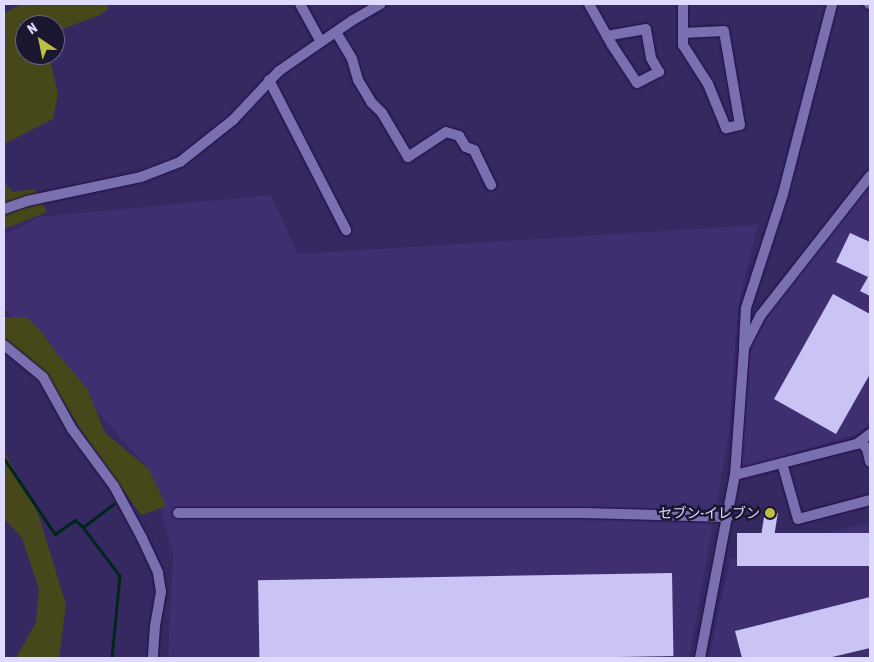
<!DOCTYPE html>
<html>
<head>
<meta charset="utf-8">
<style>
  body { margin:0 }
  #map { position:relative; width:874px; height:662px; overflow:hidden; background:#362861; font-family:"Asap Condensed","Noto Sans JP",sans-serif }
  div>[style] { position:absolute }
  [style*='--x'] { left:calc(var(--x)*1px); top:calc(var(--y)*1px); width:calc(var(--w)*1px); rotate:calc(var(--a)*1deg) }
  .built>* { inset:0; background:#3f2f70 }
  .green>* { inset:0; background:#464819 }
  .stream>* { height:2.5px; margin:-1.25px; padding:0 1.25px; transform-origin:1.25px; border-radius:1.25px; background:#00251b }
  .building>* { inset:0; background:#cac4f5; transform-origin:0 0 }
  .roads { filter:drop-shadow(0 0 1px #1e0c45) drop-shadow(0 0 1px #1e0c45) }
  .minor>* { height:10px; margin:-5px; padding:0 5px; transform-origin:5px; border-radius:5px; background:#7a6faf }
  .dots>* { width:14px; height:14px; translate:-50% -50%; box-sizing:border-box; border:2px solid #1c1731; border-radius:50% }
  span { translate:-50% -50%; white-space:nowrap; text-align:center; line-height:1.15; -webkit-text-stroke:5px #1c1731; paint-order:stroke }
  .poi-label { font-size:14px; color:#dfdbff }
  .right { translate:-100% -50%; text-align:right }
  .frame { position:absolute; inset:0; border:5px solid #dfdbff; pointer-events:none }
  .north { position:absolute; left:15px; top:15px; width:50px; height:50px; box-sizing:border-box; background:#1c1731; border:1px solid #6a6583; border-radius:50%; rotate:326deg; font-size:14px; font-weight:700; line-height:20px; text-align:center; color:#dfdbff }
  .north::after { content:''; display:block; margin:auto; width:18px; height:22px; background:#bcbf44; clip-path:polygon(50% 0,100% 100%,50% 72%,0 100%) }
</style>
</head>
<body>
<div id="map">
  <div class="built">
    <div style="clip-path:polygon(870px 183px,870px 423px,858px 434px,741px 469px,750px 350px,769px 313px)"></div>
    <div style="clip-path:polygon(271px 195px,298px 254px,758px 225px,738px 306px,729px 434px,689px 658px,168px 658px,173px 554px,149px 469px,4px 308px,4px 235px,38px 217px)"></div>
    <div style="clip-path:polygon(870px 522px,870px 658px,709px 658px,730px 559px)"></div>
  </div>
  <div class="green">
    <div style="clip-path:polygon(22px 4px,108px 4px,108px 9px,100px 15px,55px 32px,55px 25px,25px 25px,25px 55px,49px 55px,58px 94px,53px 119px,4px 144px,4px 13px)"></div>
    <div style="clip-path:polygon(4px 182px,13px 192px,35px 189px,47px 212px,4px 229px)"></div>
    <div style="clip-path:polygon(4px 317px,27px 317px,41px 331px,55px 351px,87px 388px,105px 433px,149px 469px,166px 506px,142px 515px,136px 508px,83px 433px,48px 377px,4px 338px)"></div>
    <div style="clip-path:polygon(4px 451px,38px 513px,66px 605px,59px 658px,16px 658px,36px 622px,39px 589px,22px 538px,4px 519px)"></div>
  </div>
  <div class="stream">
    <div style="--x:4;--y:458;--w:92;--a:56.1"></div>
    <div style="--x:55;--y:534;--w:24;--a:-35"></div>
    <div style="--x:75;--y:520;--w:11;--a:41"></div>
    <div style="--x:83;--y:527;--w:61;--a:52.9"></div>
    <div style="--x:120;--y:576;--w:82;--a:95.6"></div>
    <div style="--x:83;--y:527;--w:38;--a:-37"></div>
  </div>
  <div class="building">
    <div style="clip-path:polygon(850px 233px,870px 242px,870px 296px,860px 291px,868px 277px,836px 262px)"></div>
    <div style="clip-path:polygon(833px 294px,870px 314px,870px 374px,836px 434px,774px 399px)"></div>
    <div style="left:765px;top:511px;width:13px;height:23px;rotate:9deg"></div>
    <div style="left:870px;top:533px;width:33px;height:133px;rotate:90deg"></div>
    <div style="left:672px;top:573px;width:83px;height:414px;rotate:89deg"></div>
    <div style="clip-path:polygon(870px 597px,870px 648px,828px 658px,742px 658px,735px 631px)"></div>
  </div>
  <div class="roads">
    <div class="minor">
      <div style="--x:300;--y:4;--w:43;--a:61.1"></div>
      <div style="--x:589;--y:4;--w:47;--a:60.7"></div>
      <div style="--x:612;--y:45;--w:45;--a:56.7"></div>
      <div style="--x:637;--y:83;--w:25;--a:-27"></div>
      <div style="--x:659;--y:72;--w:16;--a:-120"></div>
      <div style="--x:651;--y:58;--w:29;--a:-100"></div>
      <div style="--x:646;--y:29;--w:40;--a:170"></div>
      <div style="--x:683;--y:4;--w:41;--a:90"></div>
      <div style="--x:683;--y:45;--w:46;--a:57.3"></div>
      <div style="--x:708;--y:84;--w:48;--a:67.8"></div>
      <div style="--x:726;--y:128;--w:14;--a:-12"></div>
      <div style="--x:740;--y:125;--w:95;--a:-99.7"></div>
      <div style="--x:724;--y:31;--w:41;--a:177.2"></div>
      <div style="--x:869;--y:4;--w:1;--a:0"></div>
      <div style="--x:336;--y:32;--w:31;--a:59"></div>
      <div style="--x:352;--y:59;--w:22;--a:74"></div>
      <div style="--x:358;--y:80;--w:26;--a:59"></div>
      <div style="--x:371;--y:102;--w:16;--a:45"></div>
      <div style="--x:382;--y:113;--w:51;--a:59.4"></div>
      <div style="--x:408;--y:157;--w:45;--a:-33.3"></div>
      <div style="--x:446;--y:132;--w:14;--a:17"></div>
      <div style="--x:459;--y:136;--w:13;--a:58"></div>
      <div style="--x:466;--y:147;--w:9;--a:21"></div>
      <div style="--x:474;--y:150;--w:39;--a:64"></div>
      <div style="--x:269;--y:80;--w:169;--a:62.8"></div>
      <div style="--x:4;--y:209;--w:24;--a:-19"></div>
      <div style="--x:27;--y:201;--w:116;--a:-11.9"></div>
      <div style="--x:141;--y:177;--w:42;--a:-21"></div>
      <div style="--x:180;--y:162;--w:68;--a:-38.4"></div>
      <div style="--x:233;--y:120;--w:67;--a:-46.8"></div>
      <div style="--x:279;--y:71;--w:90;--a:-34.6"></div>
      <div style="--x:353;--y:20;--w:32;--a:-30"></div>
      <div style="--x:4;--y:345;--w:50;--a:39.4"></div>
      <div style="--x:43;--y:377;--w:60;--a:60.9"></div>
      <div style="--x:72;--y:429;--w:71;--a:53.6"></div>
      <div style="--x:114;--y:486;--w:59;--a:61.7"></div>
      <div style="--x:142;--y:538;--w:38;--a:65"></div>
      <div style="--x:158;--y:573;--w:19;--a:81"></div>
      <div style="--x:161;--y:592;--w:35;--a:100"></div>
      <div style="--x:155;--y:626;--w:32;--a:94"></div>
      <div style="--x:744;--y:345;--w:37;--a:-87"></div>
      <div style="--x:746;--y:308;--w:120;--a:-72"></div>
      <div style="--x:783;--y:194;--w:196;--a:-75.5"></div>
      <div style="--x:861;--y:442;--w:9;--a:49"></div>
      <div style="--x:867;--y:449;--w:13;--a:77"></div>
      <div style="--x:782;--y:463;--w:58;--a:74.1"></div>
      <div style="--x:798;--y:519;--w:74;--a:-14.8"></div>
      <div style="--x:735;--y:475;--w:126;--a:-14.3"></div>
      <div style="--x:857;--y:444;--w:16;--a:-38"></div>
      <div style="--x:178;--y:513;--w:406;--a:0"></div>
      <div style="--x:584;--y:513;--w:144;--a:1.6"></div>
      <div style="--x:700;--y:658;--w:186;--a:-79.2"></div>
      <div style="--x:735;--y:475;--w:127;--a:-85.9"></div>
      <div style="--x:744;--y:348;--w:37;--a:-63"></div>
      <div style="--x:761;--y:315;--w:177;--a:-51.9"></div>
    </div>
  </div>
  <div class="dots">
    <div style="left:770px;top:513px;background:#bcbf44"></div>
  </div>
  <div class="poi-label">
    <span class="right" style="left:760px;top:513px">セブン-イレブン</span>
  </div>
  <div class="frame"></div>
  <div class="north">N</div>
</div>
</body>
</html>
